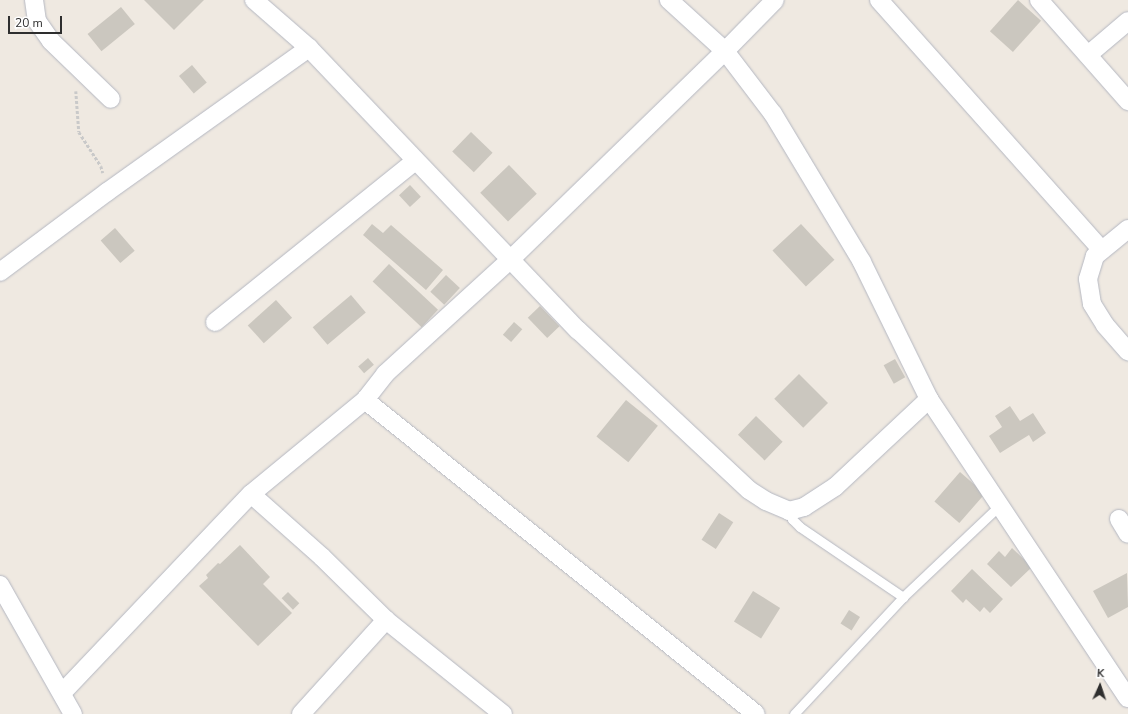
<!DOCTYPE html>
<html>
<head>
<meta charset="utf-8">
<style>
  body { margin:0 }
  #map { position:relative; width:1128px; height:714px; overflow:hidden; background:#efe9e1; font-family:"Nunito Sans",sans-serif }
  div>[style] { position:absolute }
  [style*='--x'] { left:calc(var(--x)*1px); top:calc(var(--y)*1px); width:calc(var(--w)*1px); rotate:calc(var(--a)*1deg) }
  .building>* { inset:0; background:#cbc7bf; transform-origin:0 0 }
  .path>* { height:2.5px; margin-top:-1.25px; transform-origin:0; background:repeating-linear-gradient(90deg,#c9c9c9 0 3px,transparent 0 5px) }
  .roads { filter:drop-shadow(0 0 1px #b4b7c1) drop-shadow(0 0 1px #b4b7c1) }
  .service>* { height:9px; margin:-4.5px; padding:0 4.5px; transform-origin:4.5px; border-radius:4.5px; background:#fff }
  .minor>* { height:18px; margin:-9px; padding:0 9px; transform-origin:9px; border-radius:9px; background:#fff }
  span { translate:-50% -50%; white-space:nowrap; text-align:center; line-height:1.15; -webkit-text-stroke:3px #fff; paint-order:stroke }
  .north { position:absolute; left:1080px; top:666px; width:40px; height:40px; -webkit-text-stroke:3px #fff; paint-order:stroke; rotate:3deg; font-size:11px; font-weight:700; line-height:16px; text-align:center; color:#2e2e2e }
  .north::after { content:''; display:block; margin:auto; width:14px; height:18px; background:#2e2e2e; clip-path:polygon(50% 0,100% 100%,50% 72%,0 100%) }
  .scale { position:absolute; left:8px; top:16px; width:54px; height:18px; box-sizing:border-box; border:2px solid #2e2e2e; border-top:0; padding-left:5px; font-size:12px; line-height:14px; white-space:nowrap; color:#2e2e2e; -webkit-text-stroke:3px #fff; paint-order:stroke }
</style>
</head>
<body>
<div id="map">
  <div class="building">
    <div style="clip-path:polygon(144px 0,204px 0,174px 30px)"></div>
    <div style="left:1018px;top:0;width:31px;height:42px;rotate:42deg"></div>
    <div style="left:121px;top:7px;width:22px;height:43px;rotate:51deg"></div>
    <div style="left:192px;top:65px;width:23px;height:17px;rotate:50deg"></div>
    <div style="left:471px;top:132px;width:30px;height:27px;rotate:44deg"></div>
    <div style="left:509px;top:165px;width:40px;height:40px;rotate:46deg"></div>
    <div style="left:410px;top:185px;width:16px;height:15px;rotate:47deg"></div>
    <div style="clip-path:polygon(372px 224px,383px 233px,391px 225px,443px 270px,426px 290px,363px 235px)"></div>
    <div style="left:801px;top:224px;width:49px;height:39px;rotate:47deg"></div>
    <div style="left:115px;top:228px;width:30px;height:19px;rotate:49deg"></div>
    <div style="left:389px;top:264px;width:67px;height:24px;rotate:43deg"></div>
    <div style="left:446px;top:275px;width:19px;height:23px;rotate:43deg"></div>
    <div style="left:351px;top:295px;width:23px;height:50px;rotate:50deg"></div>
    <div style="left:276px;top:300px;width:24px;height:38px;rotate:48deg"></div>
    <div style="left:540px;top:306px;width:28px;height:17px;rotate:46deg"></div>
    <div style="left:514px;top:322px;width:11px;height:17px;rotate:41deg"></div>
    <div style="left:368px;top:358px;width:9px;height:13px;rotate:49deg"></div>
    <div style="left:895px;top:359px;width:21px;height:13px;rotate:61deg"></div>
    <div style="left:799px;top:374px;width:41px;height:35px;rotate:45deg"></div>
    <div style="left:626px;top:400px;width:41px;height:47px;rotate:39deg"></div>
    <div style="clip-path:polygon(1010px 406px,1020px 421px,1033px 413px,1046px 433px,1033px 442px,1029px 435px,1000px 453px,989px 436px,1002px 427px,995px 416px)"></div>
    <div style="left:756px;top:416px;width:37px;height:26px;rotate:44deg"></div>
    <div style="left:960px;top:472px;width:33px;height:39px;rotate:41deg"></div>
    <div style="left:719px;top:513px;width:17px;height:32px;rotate:33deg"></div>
    <div style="clip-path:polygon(240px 545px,270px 577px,263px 584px,292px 613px,258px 646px,199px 586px,208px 578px,206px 575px,218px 563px,220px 564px)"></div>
    <div style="clip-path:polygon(1012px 548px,1032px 567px,1011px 587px,987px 564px,999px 551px,1005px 557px)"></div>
    <div style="clip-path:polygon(972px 569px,1003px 599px,990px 613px,984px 607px,980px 612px,966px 599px,963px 603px,951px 591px)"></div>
    <div style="clip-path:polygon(1127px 573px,1128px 607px,1108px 618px,1093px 591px)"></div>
    <div style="left:753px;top:591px;width:32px;height:36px;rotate:32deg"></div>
    <div style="left:288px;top:592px;width:16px;height:9px;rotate:45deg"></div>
    <div style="left:849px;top:610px;width:13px;height:16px;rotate:32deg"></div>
  </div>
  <div class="path">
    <div style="--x:76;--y:91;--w:41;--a:85.8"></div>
    <div style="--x:79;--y:132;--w:40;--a:57.1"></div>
    <div style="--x:101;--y:166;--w:7;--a:74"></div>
  </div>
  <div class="roads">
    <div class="service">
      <div style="--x:789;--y:511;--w:9;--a:69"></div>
      <div style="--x:792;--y:519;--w:11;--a:45"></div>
      <div style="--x:800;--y:527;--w:125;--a:34.2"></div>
      <div style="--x:794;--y:714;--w:160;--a:-47"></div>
      <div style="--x:903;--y:597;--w:134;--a:-43.5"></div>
    </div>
    <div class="minor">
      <div style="--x:34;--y:0;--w:21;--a:82"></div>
      <div style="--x:37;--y:21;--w:24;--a:55"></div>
      <div style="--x:51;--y:41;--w:83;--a:44"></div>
      <div style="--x:254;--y:0;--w:73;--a:41.1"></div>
      <div style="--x:309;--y:48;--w:390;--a:46.4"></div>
      <div style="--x:578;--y:330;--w:234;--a:43.1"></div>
      <div style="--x:749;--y:490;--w:20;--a:33"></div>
      <div style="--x:766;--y:501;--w:25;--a:23"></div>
      <div style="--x:789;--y:511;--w:16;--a:-15"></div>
      <div style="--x:804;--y:507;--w:37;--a:-33"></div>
      <div style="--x:835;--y:487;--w:129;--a:-43.1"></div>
      <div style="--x:929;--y:399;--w:153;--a:-116.1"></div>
      <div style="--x:862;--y:262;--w:173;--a:-121"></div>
      <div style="--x:773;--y:114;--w:79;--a:-127.3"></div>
      <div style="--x:725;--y:51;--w:76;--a:-137.7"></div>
      <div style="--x:879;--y:0;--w:335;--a:48.3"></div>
      <div style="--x:1039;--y:0;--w:135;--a:48.6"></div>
      <div style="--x:1088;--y:55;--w:52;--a:-40.4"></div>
      <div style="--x:1128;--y:229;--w:43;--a:140.7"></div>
      <div style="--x:1095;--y:256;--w:24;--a:107"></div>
      <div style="--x:1088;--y:279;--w:25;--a:81"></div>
      <div style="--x:1092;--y:304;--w:25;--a:58"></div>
      <div style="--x:1105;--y:325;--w:35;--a:49"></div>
      <div style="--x:0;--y:272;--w:134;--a:-36.8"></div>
      <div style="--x:107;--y:192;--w:248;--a:-35.5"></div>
      <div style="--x:215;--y:322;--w:257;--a:-38.8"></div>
      <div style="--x:929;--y:399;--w:359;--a:56.4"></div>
      <div style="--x:365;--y:400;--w:501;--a:38.77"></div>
      <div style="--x:251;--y:494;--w:95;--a:41.6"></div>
      <div style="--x:322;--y:557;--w:90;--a:44.5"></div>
      <div style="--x:386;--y:620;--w:150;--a:38.8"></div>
      <div style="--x:1119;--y:519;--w:17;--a:59"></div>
      <div style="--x:0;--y:585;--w:148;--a:60.5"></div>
      <div style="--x:62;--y:693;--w:274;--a:-46.5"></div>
      <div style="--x:251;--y:494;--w:148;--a:-39.5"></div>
      <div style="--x:365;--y:400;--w:33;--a:-52"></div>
      <div style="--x:385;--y:374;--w:171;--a:-42.4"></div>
      <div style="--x:511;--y:259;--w:298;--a:-44.2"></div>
      <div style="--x:725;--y:51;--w:71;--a:-45.6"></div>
      <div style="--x:301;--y:714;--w:127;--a:-47.9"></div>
    </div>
  </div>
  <div class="north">K</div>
  <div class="scale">20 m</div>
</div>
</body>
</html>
